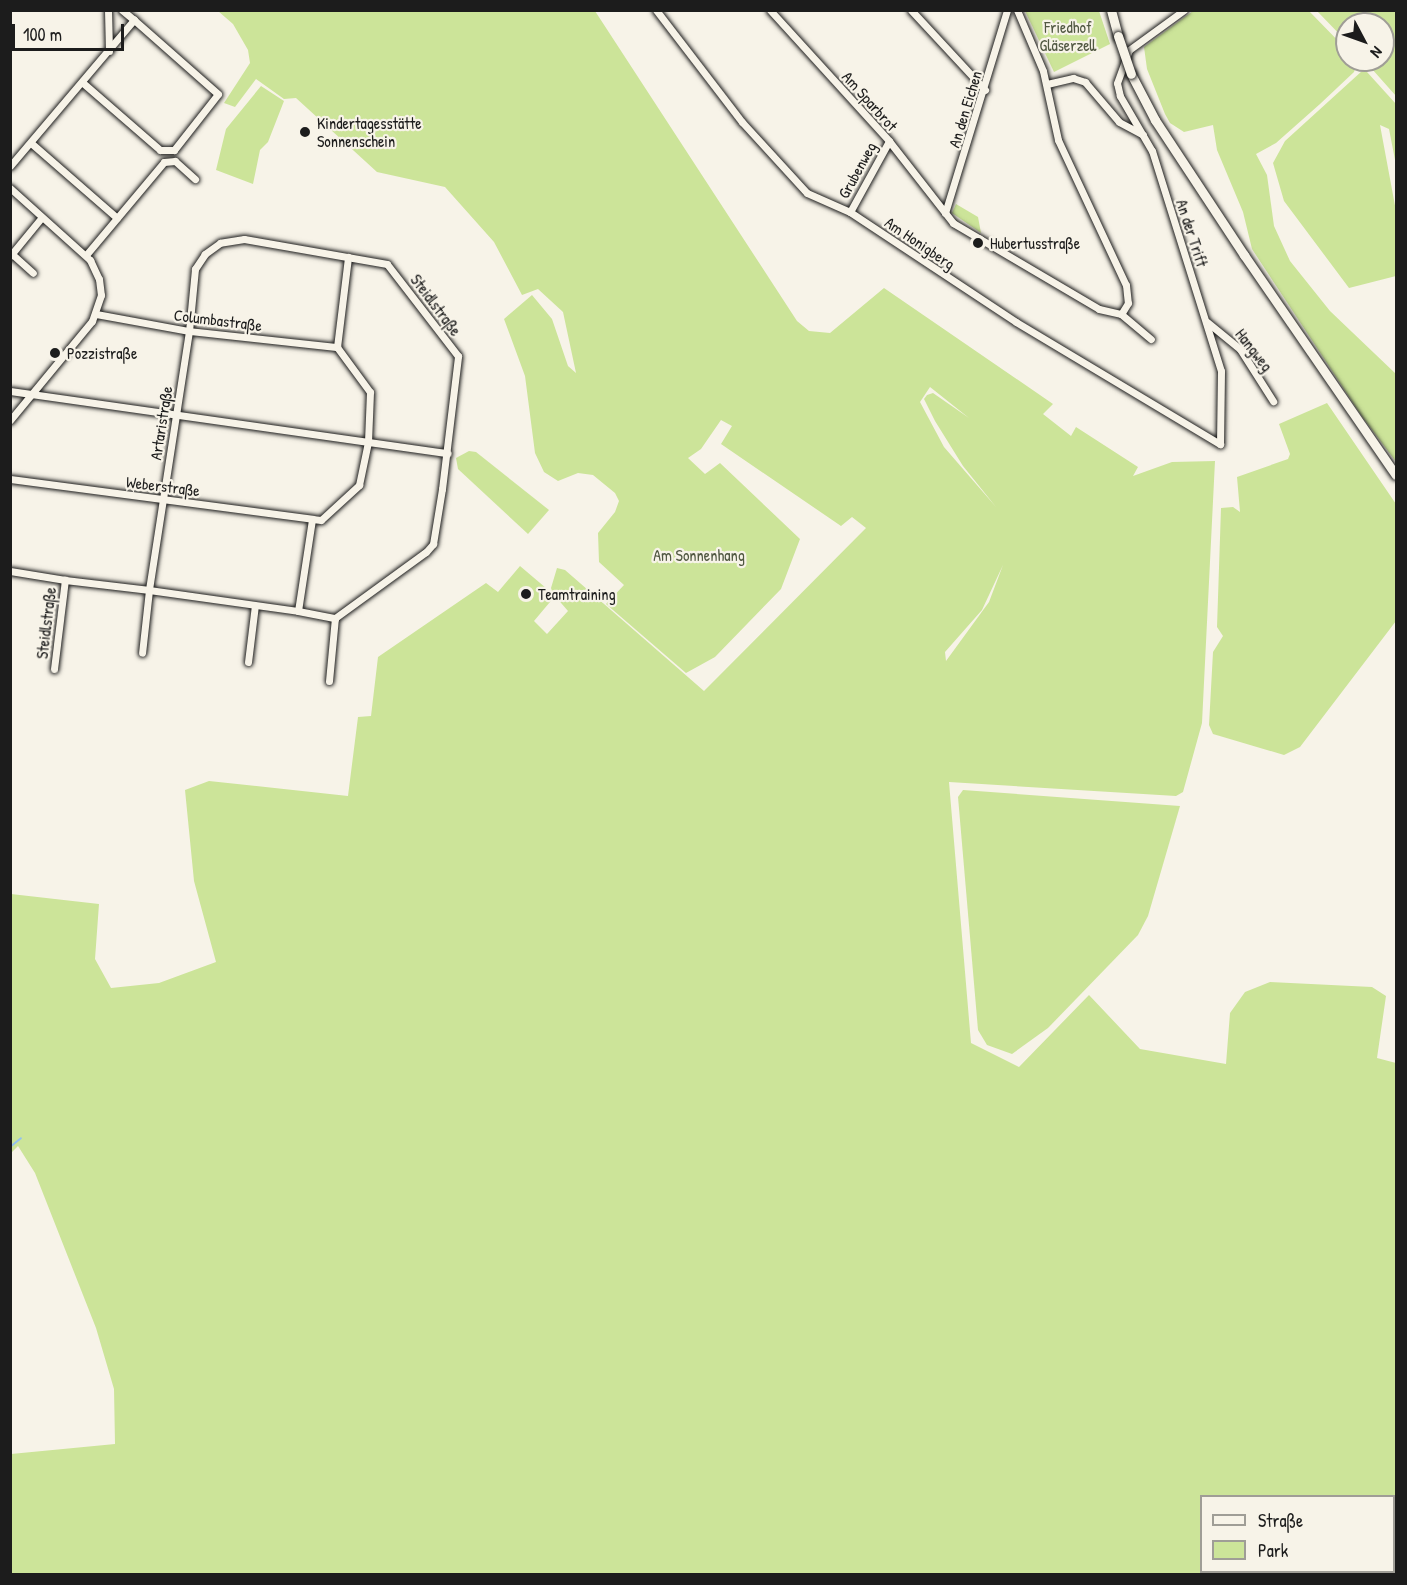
<!DOCTYPE html>
<html>
<head>
<meta charset="utf-8">
<style>
  body { margin:0 }
  #map { position:relative; width:1407px; height:1585px; overflow:hidden; background:#f7f3e8; font-family:"Patrick Hand",sans-serif }
  div>[style] { position:absolute }
  [style*='--x'] { left:calc(var(--x)*1px); top:calc(var(--y)*1px); width:calc(var(--w)*1px); rotate:calc(var(--a)*1deg) }
  .green>* { inset:0; background:#cce499 }
  .stream>* { height:2px; margin:-1px; padding:0 1px; transform-origin:1px; border-radius:1px; background:#93c1ee }
  .roads { filter:drop-shadow(0 0 2px #1c1c1c) drop-shadow(0 0 2px #1c1c1c) }
  .street>* { height:7px; margin:-3.5px; padding:0 3.5px; transform-origin:3.5px; border-radius:3.5px; background:#f7f3e8 }
  .secondary>* { height:9px; margin:-4.5px; padding:0 4.5px; transform-origin:4.5px; border-radius:4.5px; background:#f7f3e8 }
  .bridges { filter:drop-shadow(0 0 2px #1c1c1c) drop-shadow(0 0 2px #1c1c1c) }
  .secondary-bridge>* { height:9px; margin:-4.5px; padding:0 4.5px; transform-origin:4.5px; border-radius:4.5px; background:#f7f3e8 }
  .dots>* { width:16px; height:16px; translate:-50% -50%; box-sizing:border-box; border:3px solid #f7f3e8; border-radius:50% }
  span { translate:-50% -50%; white-space:nowrap; text-align:center; line-height:1.15; -webkit-text-stroke:4.5px #f7f3e8; paint-order:stroke }
  .park-label { font-size:16px; color:#515842 }
  .street-label { font-size:16px; color:#1c1c1c }
  .poi-label { font-size:16px; color:#1c1c1c }
  .left { translate:0 -50%; text-align:left }
  .frame { position:absolute; inset:0; border:12px solid #1c1c1c; pointer-events:none }
  .legend { position:absolute; left:1200px; top:1495px; width:195px; height:78px; box-sizing:border-box; background:#f7f3e8; border:2px solid #9f9d96; margin:0; padding:8px 10px; list-style:none; font-size:18px; color:#1c1c1c }
  .legend li { display:flex; align-items:center; gap:12px; height:30px }
  .legend b { width:30px; border:2px solid #9f9d96 }
  .north { position:absolute; left:1335px; top:12px; width:60px; height:60px; box-sizing:border-box; background:#f7f3e8; border:2px solid #9f9d96; border-radius:50%; rotate:131deg; font-size:16px; font-weight:700; line-height:24px; text-align:center; color:#1c1c1c }
  .north::after { content:''; display:block; margin:auto; width:21px; height:27px; background:#1c1c1c; clip-path:polygon(50% 0,100% 100%,50% 72%,0 100%) }
  .scale { position:absolute; left:12px; top:24px; width:112px; height:27px; box-sizing:border-box; border:3px solid #1c1c1c; border-top:0; padding-left:8px; font-size:18px; line-height:21px; white-space:nowrap; color:#1c1c1c; -webkit-text-stroke:4px #f7f3e8; paint-order:stroke }
</style>
</head>
<body>
<div id="map">
  <div class="green">
    <div style="clip-path:polygon(evenodd,218px 11px,595px 11px,797px 321px,809px 331px,830px 333px,884px 288px,1053px 404px,1043px 414px,1071px 436px,1076px 427px,1138px 467px,1133px 476px,1172px 462px,1215px 461px,1202px 723px,1183px 792px,1176px 796px,949px 782px,971px 1043px,1019px 1067px,1089px 995px,1140px 1049px,1226px 1064px,1230px 1013px,1245px 992px,1270px 982px,1372px 987px,1386px 996px,1377px 1058px,1396px 1063px,1396px 1574px,11px 1574px,11px 1454px,115px 1444px,114px 1389px,96px 1328px,35px 1173px,18px 1146px,11px 1153px,11px 894px,99px 904px,95px 959px,111px 988px,159px 983px,216px 962px,194px 881px,185px 790px,209px 781px,348px 796px,358px 717px,371px 716px,378px 657px,486px 583px,498px 592px,520px 566px,553px 594px,551px 588px,557px 568px,565px 570px,704px 691px,866px 528px,852px 517px,841px 526px,721px 444px,732px 426px,721px 420px,701px 449px,688px 458px,705px 474px,720px 463px,800px 539px,781px 589px,715px 657px,686px 673px,606px 604px,624px 585px,599px 562px,598px 533px,615px 512px,619px 501px,615px 493px,593px 475px,578px 473px,558px 481px,544px 472px,535px 453px,525px 376px,504px 319px,532px 295px,552px 319px,568px 366px,576px 373px,563px 312px,538px 289px,522px 295px,494px 242px,445px 187px,377px 172px,296px 98px,284px 99px,256px 79px,235px 107px,224px 103px,250px 63px,248px 50px,233px 24px,218px 11px,930px 387px,969px 418px,933px 393px,927px 395px,924px 399px,935px 421px,963px 466px,996px 507px,944px 447px,920px 402px,930px 387px,218px 11px,1003px 565px,989px 602px,946px 661px,945px 652px,982px 610px,1003px 565px,218px 11px,555px 596px,568px 611px,547px 634px,534px 621px,555px 596px,218px 11px,1202px 1496px,1394px 1496px,1394px 1572px,1202px 1572px,1202px 1496px)"></div>
    <div style="clip-path:polygon(1025px 11px,1099px 11px,1110px 44px,1054px 72px)"></div>
    <div style="clip-path:polygon(1193px 11px,1309px 11px,1347px 50px,1347px 60px,1357px 63px,1354px 72px,1320px 104px,1276px 143px,1256px 154px,1267px 175px,1274px 226px,1290px 261px,1330px 311px,1396px 374px,1396px 462px,1361px 415px,1252px 249px,1243px 212px,1217px 150px,1213px 125px,1184px 132px,1170px 123px,1165px 114px,1147px 69px,1144px 47px)"></div>
    <div style="clip-path:polygon(1317px 11px,1396px 11px,1396px 96px,1364px 60px,1383px 60px,1383px 24px,1347px 24px,1347px 42px)"></div>
    <div style="clip-path:polygon(1362px 71px,1367px 72px,1396px 104px,1396px 165px,1389px 129px,1380px 125px,1396px 211px,1396px 276px,1349px 288px,1284px 201px,1273px 163px,1285px 141px)"></div>
    <div style="clip-path:polygon(261px 86px,284px 101px,268px 142px,260px 150px,253px 184px,216px 170px,226px 129px)"></div>
    <div style="clip-path:polygon(956px 204px,978px 217px,981px 233px,952px 213px)"></div>
    <div style="clip-path:polygon(1327px 403px,1396px 504px,1396px 621px,1300px 747px,1284px 755px,1213px 734px,1209px 725px,1213px 652px,1223px 636px,1217px 627px,1221px 508px,1233px 507px,1240px 512px,1237px 477px,1288px 459px,1290px 454px,1279px 424px)"></div>
    <div style="clip-path:polygon(469px 451px,476px 452px,549px 510px,528px 534px,458px 469px,456px 458px)"></div>
    <div style="clip-path:polygon(963px 790px,1180px 806px,1148px 916px,1138px 935px,1048px 1028px,1012px 1054px,987px 1045px,978px 1030px,958px 797px)"></div>
  </div>
  <div class="stream">
    <div style="--x:10;--y:1147;--w:14;--a:-39"></div>
  </div>
  <div class="roads">
    <div class="street">
      <div style="--x:108;--y:10;--w:41;--a:88.6"></div>
      <div style="--x:656;--y:10;--w:141;--a:52.5"></div>
      <div style="--x:742;--y:122;--w:96;--a:47.5"></div>
      <div style="--x:807;--y:193;--w:47;--a:23.8"></div>
      <div style="--x:850;--y:212;--w:199;--a:33.5"></div>
      <div style="--x:1016;--y:322;--w:238;--a:30.9"></div>
      <div style="--x:1220;--y:444;--w:73;--a:-89.2"></div>
      <div style="--x:1221;--y:371;--w:231;--a:-107.4"></div>
      <div style="--x:1152;--y:151;--w:64;--a:-120.2"></div>
      <div style="--x:1120;--y:96;--w:13;--a:-103"></div>
      <div style="--x:1117;--y:83;--w:35;--a:-70"></div>
      <div style="--x:1129;--y:50;--w:68;--a:-36"></div>
      <div style="--x:770;--y:10;--w:177;--a:47.7"></div>
      <div style="--x:889;--y:141;--w:104;--a:52"></div>
      <div style="--x:953;--y:223;--w:169;--a:30.5"></div>
      <div style="--x:1099;--y:309;--w:23;--a:13"></div>
      <div style="--x:1121;--y:314;--w:39;--a:40"></div>
      <div style="--x:911;--y:10;--w:109;--a:47.2"></div>
      <div style="--x:1017;--y:10;--w:66;--a:66.9"></div>
      <div style="--x:1043;--y:71;--w:71;--a:77.7"></div>
      <div style="--x:1058;--y:140;--w:160;--a:64.9"></div>
      <div style="--x:1126;--y:285;--w:18;--a:84"></div>
      <div style="--x:1128;--y:303;--w:13;--a:122"></div>
      <div style="--x:83;--y:83;--w:102;--a:41"></div>
      <div style="--x:160;--y:150;--w:14;--a:0"></div>
      <div style="--x:174;--y:150;--w:71;--a:-51.8"></div>
      <div style="--x:218;--y:94;--w:112;--a:-138.6"></div>
      <div style="--x:1047;--y:84;--w:27;--a:-13"></div>
      <div style="--x:1073;--y:78;--w:13;--a:18"></div>
      <div style="--x:1085;--y:82;--w:52;--a:49.6"></div>
      <div style="--x:1119;--y:122;--w:27;--a:28"></div>
      <div style="--x:31;--y:143;--w:114;--a:41.1"></div>
      <div style="--x:10;--y:166;--w:192;--a:-49.7"></div>
      <div style="--x:134;--y:20;--w:16;--a:-140"></div>
      <div style="--x:10;--y:188;--w:108;--a:42"></div>
      <div style="--x:90;--y:260;--w:21;--a:65"></div>
      <div style="--x:99;--y:279;--w:16;--a:83"></div>
      <div style="--x:101;--y:295;--w:28;--a:109"></div>
      <div style="--x:92;--y:321;--w:129;--a:129.6"></div>
      <div style="--x:850;--y:212;--w:81;--a:-61.2"></div>
      <div style="--x:945;--y:213;--w:212;--a:-73"></div>
      <div style="--x:12;--y:254;--w:28;--a:42"></div>
      <div style="--x:86;--y:255;--w:121;--a:-50"></div>
      <div style="--x:164;--y:162;--w:11;--a:-5"></div>
      <div style="--x:175;--y:161;--w:27;--a:42"></div>
      <div style="--x:10;--y:256;--w:50;--a:-50.6"></div>
      <div style="--x:96;--y:314;--w:95;--a:10.4"></div>
      <div style="--x:189;--y:331;--w:149;--a:6.2"></div>
      <div style="--x:1207;--y:322;--w:43;--a:39.3"></div>
      <div style="--x:1240;--y:349;--w:62;--a:57.6"></div>
      <div style="--x:10;--y:391;--w:442;--a:8.1"></div>
      <div style="--x:10;--y:479;--w:305;--a:7.5"></div>
      <div style="--x:10;--y:571;--w:56;--a:9.3"></div>
      <div style="--x:65;--y:580;--w:85;--a:6.8"></div>
      <div style="--x:149;--y:590;--w:150;--a:8"></div>
      <div style="--x:298;--y:611;--w:38;--a:11"></div>
      <div style="--x:335;--y:618;--w:112;--a:-36"></div>
      <div style="--x:426;--y:552;--w:11;--a:-49"></div>
      <div style="--x:433;--y:544;--w:56;--a:-80.7"></div>
      <div style="--x:442;--y:489;--w:134;--a:-83.1"></div>
      <div style="--x:458;--y:356;--w:116;--a:-127.7"></div>
      <div style="--x:387;--y:264;--w:145;--a:-170.1"></div>
      <div style="--x:244;--y:239;--w:24;--a:171"></div>
      <div style="--x:220;--y:243;--w:19;--a:144"></div>
      <div style="--x:205;--y:254;--w:18;--a:124"></div>
      <div style="--x:195;--y:269;--w:62;--a:95.5"></div>
      <div style="--x:189;--y:331;--w:262;--a:98.8"></div>
      <div style="--x:149;--y:590;--w:63;--a:96.3"></div>
      <div style="--x:298;--y:611;--w:93;--a:-81.3"></div>
      <div style="--x:312;--y:519;--w:9;--a:6"></div>
      <div style="--x:321;--y:520;--w:52;--a:-42.6"></div>
      <div style="--x:359;--y:485;--w:44;--a:-78.2"></div>
      <div style="--x:368;--y:442;--w:50;--a:-87.7"></div>
      <div style="--x:370;--y:392;--w:56;--a:-126.3"></div>
      <div style="--x:337;--y:347;--w:91;--a:-83"></div>
      <div style="--x:248;--y:662;--w:57;--a:-83"></div>
      <div style="--x:54;--y:669;--w:90;--a:-83"></div>
      <div style="--x:329;--y:681;--w:63;--a:-84.6"></div>
    </div>
    <div class="secondary">
      <div style="--x:1111;--y:10;--w:27;--a:75"></div>
      <div style="--x:1131;--y:74;--w:52;--a:62.4"></div>
      <div style="--x:1155;--y:120;--w:162;--a:56.6"></div>
      <div style="--x:1244;--y:255;--w:267;--a:55.4"></div>
    </div>
  </div>
  <div class="bridges">
    <div class="secondary-bridge">
      <div style="--x:1118;--y:36;--w:40;--a:71.1"></div>
    </div>
  </div>
  <div class="dots">
    <div style="left:305px;top:132px;background:#1c1c1c"></div>
    <div style="left:978px;top:243px;background:#1c1c1c"></div>
    <div style="left:55px;top:353px;background:#1c1c1c"></div>
    <div style="left:526px;top:594px;background:#1c1c1c"></div>
  </div>
  <div class="park-label">
    <span style="left:1068px;top:36px">Friedhof<br>Gläserzell</span>
    <span style="left:699px;top:555px">Am Sonnenhang</span>
  </div>
  <div class="street-label">
    <span style="left:870px;top:101px;rotate:48deg">Am Sparbrot</span>
    <span style="left:965px;top:109px;rotate:-73deg">An den Eichen</span>
    <span style="left:857px;top:170px;rotate:-61deg">Grubenweg</span>
    <span style="left:1192px;top:233px;rotate:72deg">An der Trift</span>
    <span style="left:920px;top:243px;rotate:34deg">Am Honigberg</span>
    <span style="left:436px;top:305px;rotate:53deg">Steidlstraße</span>
    <span style="left:218px;top:320px;rotate:7deg">Columbastraße</span>
    <span style="left:1254px;top:350px;rotate:52deg">Hangweg</span>
    <span style="left:161px;top:423px;rotate:-81deg">Artaristraße</span>
    <span style="left:163px;top:486px;rotate:7deg">Weberstraße</span>
    <span style="left:46px;top:623px;rotate:-83deg">Steidlstraße</span>
  </div>
  <div class="poi-label">
    <span class="left" style="left:317px;top:132px">Kindertagesstätte<br>Sonnenschein</span>
    <span class="left" style="left:990px;top:243px">Hubertusstraße</span>
    <span class="left" style="left:67px;top:353px">Pozzistraße</span>
    <span class="left" style="left:538px;top:594px">Teamtraining</span>
  </div>
  <div class="frame"></div>
  <ul class="legend">
  <li><b style="height:8px;background:#f7f3e8"></b>Straße</li>
  <li><b style="height:16px;background:#cce499"></b>Park</li>
  </ul>
  <div class="north">N</div>
  <div class="scale">100 m</div>
</div>
</body>
</html>
